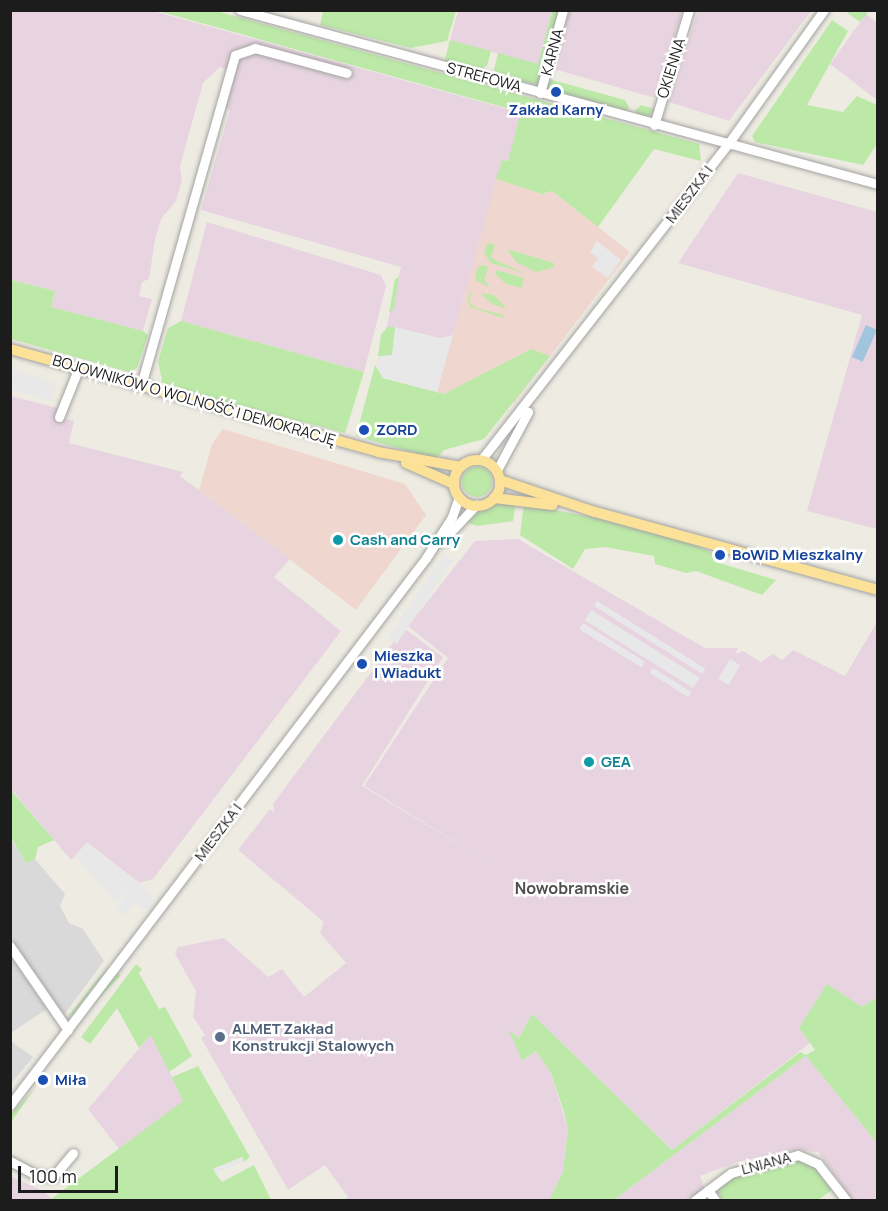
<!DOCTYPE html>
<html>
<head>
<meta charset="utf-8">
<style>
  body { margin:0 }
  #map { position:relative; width:888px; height:1211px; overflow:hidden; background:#eeece2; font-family:Manrope,sans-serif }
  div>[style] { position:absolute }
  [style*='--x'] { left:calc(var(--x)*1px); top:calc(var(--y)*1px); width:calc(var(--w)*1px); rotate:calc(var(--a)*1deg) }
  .residential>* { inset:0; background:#dad9d9 }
  .commercial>* { inset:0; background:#efd7d0 }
  .industrial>* { inset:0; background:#e7d4e0 }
  .grass>* { inset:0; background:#bce9a7; transform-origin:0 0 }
  .round { border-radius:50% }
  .parking>* { inset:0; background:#e8e8e8; transform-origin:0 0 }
  .water>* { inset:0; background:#a1c5dc; transform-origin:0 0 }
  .roads { filter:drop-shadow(0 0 2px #a3a3a3) drop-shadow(0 0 2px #a3a3a3) }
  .minor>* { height:9px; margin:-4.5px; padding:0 4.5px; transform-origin:4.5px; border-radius:4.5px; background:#fff }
  .major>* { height:10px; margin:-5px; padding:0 5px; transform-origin:5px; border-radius:5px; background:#fce298 }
  .major>.ring { margin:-5px; padding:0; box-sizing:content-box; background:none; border:10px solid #fce298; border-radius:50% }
  .dots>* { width:16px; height:16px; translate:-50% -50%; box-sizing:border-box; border:3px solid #fff; border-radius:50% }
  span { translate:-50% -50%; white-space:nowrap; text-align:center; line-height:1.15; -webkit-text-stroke:5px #fff; paint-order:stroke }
  .street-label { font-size:15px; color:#1c1c1c }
  .transit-label { font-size:15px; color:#164399; font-weight:700 }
  .left { translate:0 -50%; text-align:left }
  .culture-label { font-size:15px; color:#0d838f; font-weight:700 }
  .service-label { font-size:15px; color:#4e5e75; font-weight:700 }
  .neighbourhood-label { font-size:16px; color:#4f4f4f; font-weight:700 }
  .frame { position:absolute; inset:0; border:12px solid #1c1c1c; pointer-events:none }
  .scale { position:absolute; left:18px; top:1166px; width:100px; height:27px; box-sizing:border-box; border:3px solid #1c1c1c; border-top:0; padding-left:8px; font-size:18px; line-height:21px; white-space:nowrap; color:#1c1c1c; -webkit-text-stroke:4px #fff; paint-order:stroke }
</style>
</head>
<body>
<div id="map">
  <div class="residential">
    <div style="clip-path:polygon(10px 837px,26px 862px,35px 859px,65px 894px,60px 906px,69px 923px,83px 929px,104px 961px,64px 1015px,11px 938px)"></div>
    <div style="clip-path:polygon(10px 956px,47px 1009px,11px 1033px,10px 1033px)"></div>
    <div style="clip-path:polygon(11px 1041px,33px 1057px,11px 1084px)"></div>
  </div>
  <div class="commercial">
    <div style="clip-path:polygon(496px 179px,542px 194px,552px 191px,630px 252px,514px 403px,467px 401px,437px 392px)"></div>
    <div style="clip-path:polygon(223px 429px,405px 484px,426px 515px,356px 610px,199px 490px,212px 444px)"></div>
  </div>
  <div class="industrial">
    <div style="clip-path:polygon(11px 11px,153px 11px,522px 113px,508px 161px,502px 160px,437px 392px,377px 367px,401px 267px,201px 210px,230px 110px,223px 107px,233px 71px,220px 67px,203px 83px,180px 166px,182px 180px,176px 201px,161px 219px,155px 240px,149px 279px,142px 282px,139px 296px,152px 299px,143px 331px,51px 307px,55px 291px,11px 280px)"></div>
    <div style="clip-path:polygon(458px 11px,552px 11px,538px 65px,450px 40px)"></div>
    <div style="clip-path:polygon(569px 11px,682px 11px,655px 98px,554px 69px)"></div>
    <div style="clip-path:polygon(698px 11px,811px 11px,729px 121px,669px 102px)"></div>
    <div style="clip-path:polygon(866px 14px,877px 23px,877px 100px,830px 64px)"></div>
    <div style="clip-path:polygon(738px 173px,877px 212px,877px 529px,807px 511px,862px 315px,678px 263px)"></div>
    <div style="clip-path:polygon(207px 222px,381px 275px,386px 286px,364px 372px,181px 321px)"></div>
    <div style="clip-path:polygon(10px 396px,58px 408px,56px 416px,74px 421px,69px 443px,183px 472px,180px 476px,290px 559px,274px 577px,341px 631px,153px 879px,140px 883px,87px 843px,71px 860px,11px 789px)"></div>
    <div style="clip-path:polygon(518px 539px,705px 648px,738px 648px,735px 654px,743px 651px,761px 662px,773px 654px,782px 660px,793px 650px,845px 676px,877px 622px,877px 997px,862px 1007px,799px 1028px,810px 1043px,672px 1150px,532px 1014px,519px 1038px,511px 1031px,523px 1061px,536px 1051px,551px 1073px,568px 1129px,563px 1172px,549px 1200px,344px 1200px,348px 1197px,325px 1165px,288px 1190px,201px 1038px,205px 1035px,193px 1017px,196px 991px,175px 954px,178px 947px,224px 938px,268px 977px,282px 969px,304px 997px,346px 963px,320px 933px,324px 922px,238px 850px,270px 809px,274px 812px,273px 804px,404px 628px,443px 657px,362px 786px,510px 875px,364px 786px,448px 658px,408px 626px,475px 541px)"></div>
    <div style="clip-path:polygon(151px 1034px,184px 1101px,119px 1149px,88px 1109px)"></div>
    <div style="clip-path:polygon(806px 1056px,877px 1143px,877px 1200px,853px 1200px,818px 1152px,796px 1150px,740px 1161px,700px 1176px,704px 1188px,689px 1200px,614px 1200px)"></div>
    <div style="clip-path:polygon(10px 1176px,41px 1190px,54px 1200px,11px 1200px)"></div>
  </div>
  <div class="grass">
    <div style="clip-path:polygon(158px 11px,216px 11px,699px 144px,701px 161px,654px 149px,598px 227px,552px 191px,542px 194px,496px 179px,502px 160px,508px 161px,521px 112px)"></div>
    <div style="clip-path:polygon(323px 11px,323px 10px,456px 11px,447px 41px,411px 48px,320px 25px)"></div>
    <div style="clip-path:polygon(552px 11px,559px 11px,539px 85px,498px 76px,494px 69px,498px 53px,538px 64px)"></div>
    <div style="clip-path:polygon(845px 11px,869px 11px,860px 22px)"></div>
    <div style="clip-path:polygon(832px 20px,848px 31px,807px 105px,843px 112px,857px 96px,877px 105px,877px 144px,863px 165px,755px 142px,752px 136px)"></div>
    <div style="clip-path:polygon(450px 40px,491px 51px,487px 66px,478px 71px,444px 63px)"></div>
    <div style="clip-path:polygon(552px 80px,625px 100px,629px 107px,626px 112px,546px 89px,545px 84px)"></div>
    <div style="clip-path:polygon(641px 105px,655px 109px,654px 113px,644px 117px,637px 115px,635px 110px)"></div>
    <div style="clip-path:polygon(488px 243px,495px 245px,491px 258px,526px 274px,491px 263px,484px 253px)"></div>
    <div style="clip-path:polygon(507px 249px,554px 263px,555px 267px,536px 272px,516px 262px)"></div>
    <div style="clip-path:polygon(482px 265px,488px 267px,484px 280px,491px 288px,475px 280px,477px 268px)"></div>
    <div style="clip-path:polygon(497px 270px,524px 278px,522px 288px,506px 284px,495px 274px)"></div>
    <div style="clip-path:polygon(399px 277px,394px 309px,389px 313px,395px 279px)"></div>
    <div style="clip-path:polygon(11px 280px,55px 291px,51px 307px,143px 331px,148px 335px,137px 368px,129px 372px,11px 339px)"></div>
    <div style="clip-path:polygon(472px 288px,469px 302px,476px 308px,504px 315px,503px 318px,470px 307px,467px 300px)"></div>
    <div style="clip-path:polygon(480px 293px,494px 295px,507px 309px,492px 304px)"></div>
    <div style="clip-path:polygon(181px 321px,364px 372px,345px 433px,163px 385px,158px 362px,168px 328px)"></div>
    <div style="clip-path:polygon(388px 327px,395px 327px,397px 334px,392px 356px,378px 356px,381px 334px)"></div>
    <div style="clip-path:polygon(531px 349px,550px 356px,484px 439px,444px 450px,436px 459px,356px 436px,375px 365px,383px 378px,444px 394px)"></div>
    <div class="round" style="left:462px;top:467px;width:30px;height:30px"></div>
    <div style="clip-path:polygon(498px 502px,516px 503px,513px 521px,477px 526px,466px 522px,479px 510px)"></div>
    <div style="clip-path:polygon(524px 504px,596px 518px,688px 543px,716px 554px,713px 561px,776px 580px,762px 595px,696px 571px,686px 573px,655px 564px,654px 556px,605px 547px,585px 549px,573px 569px,520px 535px)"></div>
    <div style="clip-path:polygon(10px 789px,54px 840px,38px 847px,35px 859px,26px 863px,11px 837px)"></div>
    <div style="clip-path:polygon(136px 964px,142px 969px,139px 973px,159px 1009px,165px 1007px,192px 1056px,169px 1072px,151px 1035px,139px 1048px,117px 1008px,90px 1044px,81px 1037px)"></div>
    <div style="clip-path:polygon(109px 966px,73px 1014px,67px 1018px,95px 982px)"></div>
    <div style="left:118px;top:973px;width:4px;height:71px;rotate:45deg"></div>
    <div style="clip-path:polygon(827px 984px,862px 1007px,877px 997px,877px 1143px,806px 1056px,614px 1200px,549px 1200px,563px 1172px,568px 1129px,564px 1112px,551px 1073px,536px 1051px,522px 1061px,509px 1030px,519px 1038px,532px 1014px,672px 1150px,800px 1052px,806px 1055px,815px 1050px,799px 1028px)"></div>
    <div style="clip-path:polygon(198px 1066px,250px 1157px,244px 1162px,242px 1157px,215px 1173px,222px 1182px,254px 1165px,271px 1200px,51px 1199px,183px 1101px,172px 1077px)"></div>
    <div style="clip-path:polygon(35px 1088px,11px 1122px,11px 1114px)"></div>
    <div style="clip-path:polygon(793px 1158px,812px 1164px,832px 1190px,818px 1200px,723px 1200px,717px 1192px,722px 1182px)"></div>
  </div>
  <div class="parking">
    <div style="clip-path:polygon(597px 241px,621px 260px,608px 278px,592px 267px,598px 258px,590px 252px)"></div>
    <div style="clip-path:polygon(395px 327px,440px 338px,453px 335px,437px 392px,383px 378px,377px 367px,380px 356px,392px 355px)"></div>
    <div style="left:11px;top:369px;width:48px;height:19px;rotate:17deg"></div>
    <div style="left:444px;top:554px;width:11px;height:101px;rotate:34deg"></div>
    <div style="left:597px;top:601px;width:128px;height:6px;rotate:32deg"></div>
    <div style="left:591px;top:610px;width:128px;height:12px;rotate:32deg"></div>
    <div style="left:583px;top:623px;width:73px;height:7px;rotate:32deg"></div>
    <div style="left:730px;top:659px;width:12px;height:23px;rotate:31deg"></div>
    <div style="left:653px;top:668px;width:45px;height:6px;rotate:32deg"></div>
    <div style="clip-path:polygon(87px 842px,149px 891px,153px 901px,146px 910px,135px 903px,125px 916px,116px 907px,128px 890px,115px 901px,75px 856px)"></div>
    <div style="left:242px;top:1157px;width:5px;height:31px;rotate:68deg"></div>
  </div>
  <div class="water">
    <div style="left:866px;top:325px;width:12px;height:35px;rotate:24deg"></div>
  </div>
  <div class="roads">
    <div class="minor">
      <div style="--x:240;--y:10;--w:661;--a:15.26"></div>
      <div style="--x:540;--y:93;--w:86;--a:-74.5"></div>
      <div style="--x:654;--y:125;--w:120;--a:-73.1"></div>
      <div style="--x:141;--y:385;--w:343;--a:-74.1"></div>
      <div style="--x:235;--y:55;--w:21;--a:-19"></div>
      <div style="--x:255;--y:48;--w:95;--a:15.2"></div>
      <div style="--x:59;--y:417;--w:54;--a:-68.2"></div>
      <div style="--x:481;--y:460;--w:401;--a:-52"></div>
      <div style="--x:728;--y:144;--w:165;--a:-54.4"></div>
      <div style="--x:497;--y:470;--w:66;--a:-61.9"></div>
      <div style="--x:442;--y:541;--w:50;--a:-46.6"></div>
      <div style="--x:10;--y:946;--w:102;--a:55.4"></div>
      <div style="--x:10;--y:1105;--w:687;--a:-52.75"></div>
      <div style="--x:426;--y:558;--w:49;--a:-57.6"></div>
      <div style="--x:452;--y:517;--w:21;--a:-71"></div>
      <div style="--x:10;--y:1161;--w:27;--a:28"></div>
      <div style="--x:34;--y:1174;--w:19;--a:9"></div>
      <div style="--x:53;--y:1177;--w:31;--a:-50"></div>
      <div style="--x:708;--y:1190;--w:12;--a:55"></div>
      <div style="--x:695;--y:1200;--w:45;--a:-36.9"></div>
      <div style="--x:731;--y:1173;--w:69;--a:-15"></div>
      <div style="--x:798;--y:1155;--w:22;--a:24"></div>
      <div style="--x:818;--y:1164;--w:46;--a:52.1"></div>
    </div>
    <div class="major">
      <div style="--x:10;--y:349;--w:382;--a:15.6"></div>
      <div style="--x:378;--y:452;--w:84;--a:10.2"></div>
      <div class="ring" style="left:454px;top:460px;width:36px;height:36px"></div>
      <div style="--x:406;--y:463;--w:52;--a:23.6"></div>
      <div style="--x:500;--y:480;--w:100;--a:18.6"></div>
      <div style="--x:595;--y:512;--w:294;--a:15.4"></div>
      <div style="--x:494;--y:498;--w:59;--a:6.8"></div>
    </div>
  </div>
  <div class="dots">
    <div style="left:556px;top:92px;background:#1a4fb4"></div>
    <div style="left:364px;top:430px;background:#1a4fb4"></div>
    <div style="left:338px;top:540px;background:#0f9aa8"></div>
    <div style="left:720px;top:555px;background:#1a4fb4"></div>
    <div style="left:362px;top:664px;background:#1a4fb4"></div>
    <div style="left:589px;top:762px;background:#0f9aa8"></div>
    <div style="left:220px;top:1037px;background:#5c6f8a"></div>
    <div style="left:43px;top:1080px;background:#1a4fb4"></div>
  </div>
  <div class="street-label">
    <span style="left:552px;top:52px;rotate:-75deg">KARNA</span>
    <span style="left:671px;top:68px;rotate:-73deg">OKIENNA</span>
    <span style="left:484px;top:77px;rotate:15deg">STREFOWA</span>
    <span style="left:689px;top:194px;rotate:-53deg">MIESZKA I</span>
    <span style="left:194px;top:400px;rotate:16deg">BOJOWNIKÓW O WOLNOŚĆ I DEMOKRACJĘ</span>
    <span style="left:218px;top:832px;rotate:-53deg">MIESZKA I</span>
    <span style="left:766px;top:1163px;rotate:-15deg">LNIANA</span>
  </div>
  <div class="transit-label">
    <span style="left:556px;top:110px">Zakład Karny</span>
    <span class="left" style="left:376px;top:430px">ZORD</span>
    <span class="left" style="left:732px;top:555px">BoWiD Mieszkalny</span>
    <span class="left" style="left:374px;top:664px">Mieszka<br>I Wiadukt</span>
    <span class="left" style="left:55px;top:1080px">Miła</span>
  </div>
  <div class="culture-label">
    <span class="left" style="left:350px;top:540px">Cash and Carry</span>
    <span class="left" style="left:601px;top:762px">GEA</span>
  </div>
  <div class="service-label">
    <span class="left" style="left:232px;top:1037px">ALMET Zakład<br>Konstrukcji Stalowych</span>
  </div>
  <div class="neighbourhood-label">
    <span style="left:572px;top:888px">Nowobramskie</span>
  </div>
  <div class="frame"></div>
  <div class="scale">100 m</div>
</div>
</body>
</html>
